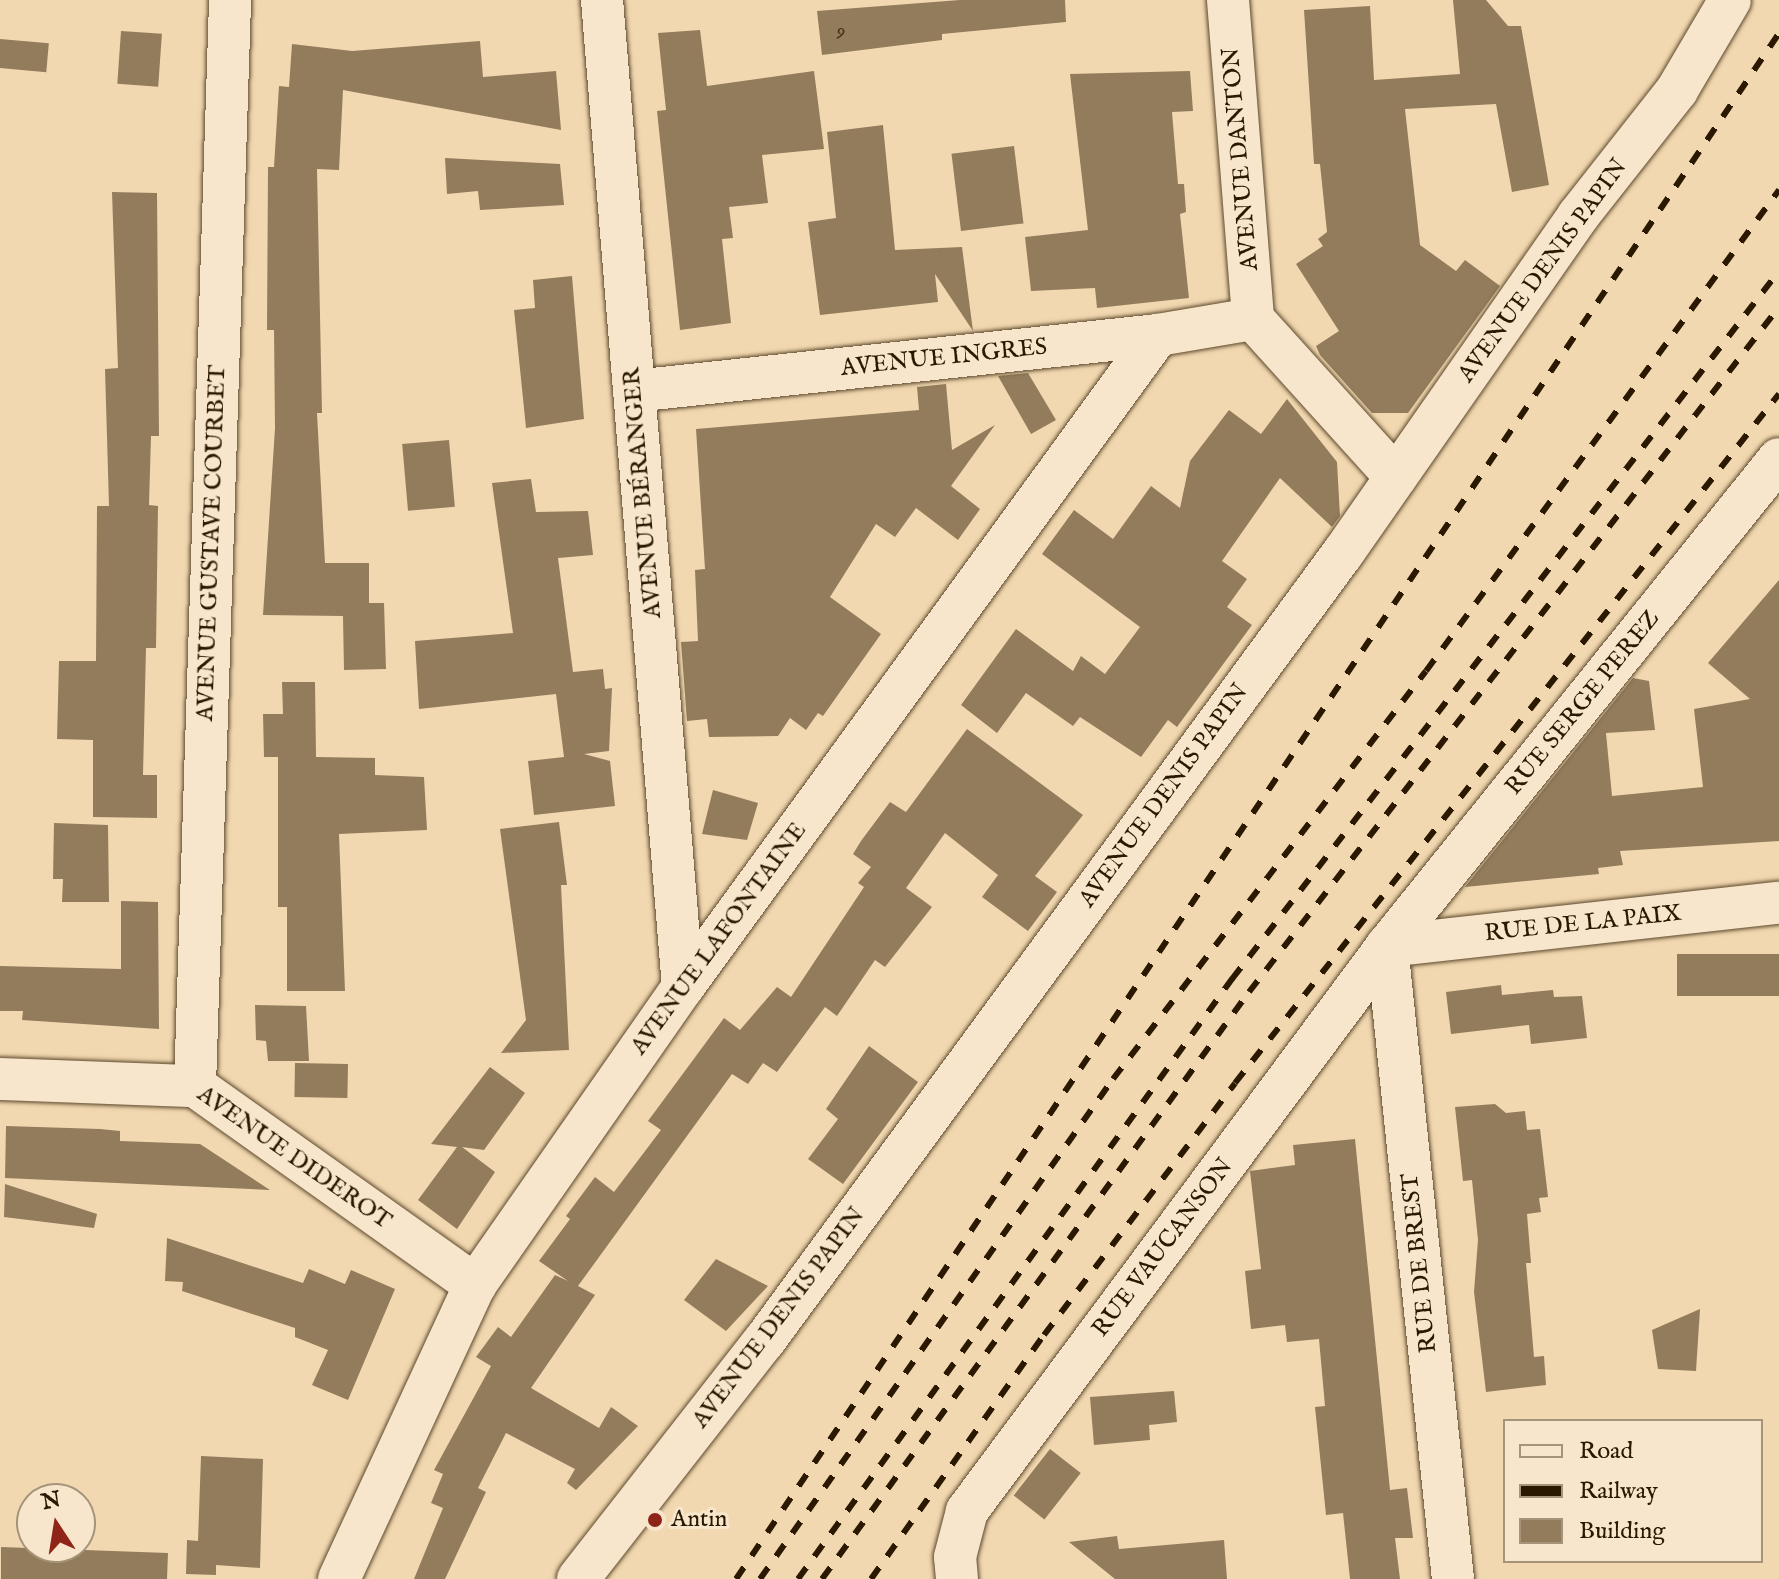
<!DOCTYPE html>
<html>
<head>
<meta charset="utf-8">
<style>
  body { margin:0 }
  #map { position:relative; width:1779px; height:1579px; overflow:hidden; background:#f2d8b0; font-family:"IM FELL English",serif }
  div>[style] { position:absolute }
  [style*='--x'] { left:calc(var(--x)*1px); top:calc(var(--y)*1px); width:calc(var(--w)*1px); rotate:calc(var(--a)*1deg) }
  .building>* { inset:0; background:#927c5c; transform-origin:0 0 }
  .roads { filter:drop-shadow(0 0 2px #5c482c) drop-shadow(0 0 2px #5c482c) }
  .minor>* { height:42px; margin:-21px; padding:0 21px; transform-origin:21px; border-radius:21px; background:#f7e6cc }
  .rail>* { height:6px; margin-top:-3px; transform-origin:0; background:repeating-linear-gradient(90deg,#2a1800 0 14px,transparent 0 28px) }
  .dots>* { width:22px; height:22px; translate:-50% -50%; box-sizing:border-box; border:4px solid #f7e6cc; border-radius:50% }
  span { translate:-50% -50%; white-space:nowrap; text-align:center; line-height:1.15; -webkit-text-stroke:6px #f7e6cc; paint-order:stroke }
  .number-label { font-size:20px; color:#443117 }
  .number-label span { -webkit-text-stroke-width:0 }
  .street-label { font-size:24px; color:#2a1800 }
  .poi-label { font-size:24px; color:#2a1800 }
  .left { translate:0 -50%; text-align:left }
  .legend { position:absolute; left:1503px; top:1419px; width:260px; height:144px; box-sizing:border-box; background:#f7e6cc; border:2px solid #a5947a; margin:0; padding:10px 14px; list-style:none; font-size:24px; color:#2a1800 }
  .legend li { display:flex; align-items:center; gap:16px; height:40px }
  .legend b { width:40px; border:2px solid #a5947a }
  .north { position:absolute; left:16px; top:1483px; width:80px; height:80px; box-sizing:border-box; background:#f7e6cc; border:2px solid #a5947a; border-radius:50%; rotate:348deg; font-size:22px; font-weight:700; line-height:32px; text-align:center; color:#2a1800 }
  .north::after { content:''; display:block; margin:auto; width:28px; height:36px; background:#8f2418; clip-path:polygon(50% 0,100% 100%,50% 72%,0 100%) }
</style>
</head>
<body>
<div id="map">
  <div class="building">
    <div style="clip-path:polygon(960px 0,1065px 0,1066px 22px,942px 34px,942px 40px,822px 55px,817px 11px)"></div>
    <div style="clip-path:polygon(1453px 0,1486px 0,1508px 26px,1521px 26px,1549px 185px,1512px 192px,1496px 104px,1405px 109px,1420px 245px,1456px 271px,1465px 260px,1500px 286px,1408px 413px,1372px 413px,1320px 355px,1316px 346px,1339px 331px,1296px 264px,1323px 246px,1318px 239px,1327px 232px,1320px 164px,1314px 164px,1304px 10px,1370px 6px,1374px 80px,1460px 74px)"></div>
    <div style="clip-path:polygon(700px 30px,707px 86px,814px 71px,824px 149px,762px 155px,768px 203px,729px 207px,733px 238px,722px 239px,731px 323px,680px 330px,657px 111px,666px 110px,658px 33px)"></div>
    <div style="left:121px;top:31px;width:41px;height:53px;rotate:4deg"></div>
    <div style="left:0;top:39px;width:49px;height:29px;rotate:5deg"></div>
    <div style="clip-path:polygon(480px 41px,483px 77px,556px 71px,561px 130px,343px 90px,339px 170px,317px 169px,322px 413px,317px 413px,325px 563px,369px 563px,369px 603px,384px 603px,386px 669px,344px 670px,343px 616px,263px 615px,275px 428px,274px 330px,267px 330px,268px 167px,274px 167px,279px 86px,289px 87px,292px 44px,352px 51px)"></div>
    <div style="clip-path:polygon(1190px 71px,1193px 111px,1172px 112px,1178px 184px,1184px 184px,1186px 212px,1180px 214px,1189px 298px,1097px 308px,1095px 288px,1031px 291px,1025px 237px,1088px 230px,1070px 74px)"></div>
    <div style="clip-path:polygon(883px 125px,895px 250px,962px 247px,973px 331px,935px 274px,938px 302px,820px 315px,808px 222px,836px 218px,827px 132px)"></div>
    <div style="left:1014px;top:146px;width:78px;height:63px;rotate:83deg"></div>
    <div style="clip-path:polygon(445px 158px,560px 164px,564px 205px,480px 210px,478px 191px,447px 194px)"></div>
    <div style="clip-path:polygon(112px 192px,157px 193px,159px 436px,151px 436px,149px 505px,158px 506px,156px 648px,146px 648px,143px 775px,157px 775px,157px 818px,93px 817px,93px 740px,57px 739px,59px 661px,96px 661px,97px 506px,109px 506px,105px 369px,118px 368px)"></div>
    <div style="clip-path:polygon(572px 276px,584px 419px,526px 428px,514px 310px,535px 308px,533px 280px)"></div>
    <div style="clip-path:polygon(1028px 373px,1056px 420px,1031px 434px,998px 376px)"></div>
    <div style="clip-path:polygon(946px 384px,952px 450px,995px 425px,951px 486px,980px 509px,958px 540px,916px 508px,895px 537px,876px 524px,830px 597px,881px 634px,823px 716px,818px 713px,806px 730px,790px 718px,778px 736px,709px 737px,707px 719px,687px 721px,681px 642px,698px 641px,695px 570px,705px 569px,696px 429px,919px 410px,917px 387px)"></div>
    <div style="clip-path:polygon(1287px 399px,1337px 462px,1340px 516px,1332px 527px,1280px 478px,1222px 561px,1247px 579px,1227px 607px,1252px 625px,1177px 727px,1168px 720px,1141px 757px,1080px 717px,1073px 726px,1026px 693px,997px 733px,961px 705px,1016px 629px,1073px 671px,1081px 656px,1105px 674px,1140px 627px,1042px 554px,1074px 510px,1113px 539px,1151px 486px,1180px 508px,1190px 461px,1229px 410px,1261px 434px)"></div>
    <div style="left:449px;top:440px;width:67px;height:47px;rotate:85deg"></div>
    <div style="clip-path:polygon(531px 479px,536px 512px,588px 511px,593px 555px,558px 558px,573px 672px,603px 669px,605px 689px,612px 688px,609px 751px,584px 754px,610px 761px,615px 806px,534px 815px,528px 761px,564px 757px,556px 694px,419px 709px,415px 641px,513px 633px,492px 483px)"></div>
    <div style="clip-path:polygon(1779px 580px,1779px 841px,1620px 851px,1623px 865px,1598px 868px,1599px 874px,1465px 887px,1633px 678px,1649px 681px,1655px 730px,1606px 733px,1612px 796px,1703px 787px,1694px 709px,1750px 699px,1708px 663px)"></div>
    <div style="clip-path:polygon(282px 682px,315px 682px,316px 757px,375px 758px,375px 775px,424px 777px,427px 830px,339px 834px,345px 991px,287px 991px,287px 907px,278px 907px,278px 757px,264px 757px,263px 714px,283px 714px)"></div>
    <div style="clip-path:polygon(967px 729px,1083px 815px,1035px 876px,1057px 892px,1028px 931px,982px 897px,998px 875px,945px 833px,906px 888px,932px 907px,885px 967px,875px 960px,837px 1016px,825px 1007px,777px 1072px,763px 1063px,748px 1084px,732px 1074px,578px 1286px,595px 1295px,531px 1388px,599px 1428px,611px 1407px,638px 1426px,576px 1490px,567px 1483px,575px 1469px,506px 1433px,478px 1488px,486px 1492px,445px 1579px,414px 1579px,443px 1508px,431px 1503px,443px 1474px,434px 1470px,491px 1366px,476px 1357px,498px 1327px,511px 1337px,555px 1275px,568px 1281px,539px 1261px,570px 1219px,566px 1216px,595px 1177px,614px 1192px,661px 1130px,648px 1121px,724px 1018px,740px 1030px,777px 987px,791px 997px,864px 887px,858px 883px,871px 867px,853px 854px,861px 841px,890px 802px,906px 812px)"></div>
    <div style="clip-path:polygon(713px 790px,758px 803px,747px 840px,702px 834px)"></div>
    <div style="clip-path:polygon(559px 822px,567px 885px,561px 885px,569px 1050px,501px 1053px,526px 1020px,500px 829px)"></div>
    <div style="clip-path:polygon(54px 823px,108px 825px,109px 902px,62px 902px,63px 879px,53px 879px)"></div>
    <div style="clip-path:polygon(121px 901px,158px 902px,159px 1029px,22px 1020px,23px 1011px,0 1011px,0 966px,121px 969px)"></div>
    <div style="left:1779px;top:954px;width:42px;height:102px;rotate:90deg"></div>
    <div style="clip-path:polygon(1501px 985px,1502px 995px,1553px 990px,1554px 997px,1582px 996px,1587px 1038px,1531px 1044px,1529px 1025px,1451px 1034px,1446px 992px)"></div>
    <div style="clip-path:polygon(255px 1005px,306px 1006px,309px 1061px,268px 1061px,266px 1041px,256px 1040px)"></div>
    <div style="clip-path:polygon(869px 1046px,918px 1082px,843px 1184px,808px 1159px,838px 1119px,826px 1109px)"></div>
    <div style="left:295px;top:1063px;width:53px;height:34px;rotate:1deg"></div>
    <div style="clip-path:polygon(490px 1067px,525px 1093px,484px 1150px,462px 1147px,495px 1172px,457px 1229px,418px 1200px,457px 1147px,431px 1144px)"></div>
    <div style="clip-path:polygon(1495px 1104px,1506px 1113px,1525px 1111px,1527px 1130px,1540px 1129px,1548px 1197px,1539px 1198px,1541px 1212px,1527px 1214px,1531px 1263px,1526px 1263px,1534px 1357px,1544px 1356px,1546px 1385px,1486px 1392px,1474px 1292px,1478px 1240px,1472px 1180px,1463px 1181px,1455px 1107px)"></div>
    <div style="clip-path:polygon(6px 1126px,100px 1129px,120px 1131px,120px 1141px,200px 1144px,270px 1190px,5px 1178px)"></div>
    <div style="clip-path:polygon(1355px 1139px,1390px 1490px,1407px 1488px,1413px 1538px,1395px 1538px,1400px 1579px,1350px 1579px,1343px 1513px,1326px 1515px,1315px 1407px,1325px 1406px,1319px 1339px,1287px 1342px,1285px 1325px,1251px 1329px,1245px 1271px,1261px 1269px,1250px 1171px,1295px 1165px,1293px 1145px)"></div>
    <div style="clip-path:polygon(5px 1184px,97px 1214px,94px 1228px,4px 1217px)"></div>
    <div style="clip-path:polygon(167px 1238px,303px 1283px,309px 1269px,345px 1284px,351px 1270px,395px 1289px,348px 1400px,312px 1385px,328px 1350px,295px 1337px,295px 1328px,182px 1291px,183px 1282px,165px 1281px)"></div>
    <div style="clip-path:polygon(716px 1259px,768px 1286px,726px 1331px,684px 1300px)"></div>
    <div style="clip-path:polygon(1700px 1309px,1696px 1371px,1658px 1369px,1652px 1330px)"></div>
    <div style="clip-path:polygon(1174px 1391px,1177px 1422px,1149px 1425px,1150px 1440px,1094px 1445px,1090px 1397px)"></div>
    <div style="left:1050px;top:1449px;width:39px;height:59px;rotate:38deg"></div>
    <div style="clip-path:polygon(201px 1456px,263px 1459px,260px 1568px,216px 1565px,216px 1575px,186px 1574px,187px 1540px,198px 1541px)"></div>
    <div style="clip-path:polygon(1117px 1536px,1119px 1549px,1224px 1540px,1227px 1579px,1115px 1579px,1069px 1542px)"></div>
    <div style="clip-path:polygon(1px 1547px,168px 1553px,167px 1579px,1px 1579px)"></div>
  </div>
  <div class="roads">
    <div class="minor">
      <div style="--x:602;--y:0;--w:990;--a:85.31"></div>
      <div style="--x:1228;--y:0;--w:320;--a:85.5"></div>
      <div style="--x:1253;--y:319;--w:213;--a:47.9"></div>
      <div style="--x:634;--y:391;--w:527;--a:-6.1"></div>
      <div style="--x:1158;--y:335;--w:96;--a:-9.6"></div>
      <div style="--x:1387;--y:946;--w:636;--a:84.05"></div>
      <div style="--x:1387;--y:946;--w:394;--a:-6.3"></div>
      <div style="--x:0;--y:1079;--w:195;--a:2.1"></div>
      <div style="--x:195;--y:1086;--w:344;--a:35.4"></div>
      <div style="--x:195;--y:1086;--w:1087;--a:-88.15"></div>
      <div style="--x:339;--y:1579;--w:324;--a:-65.2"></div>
      <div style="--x:475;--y:1285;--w:363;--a:-55.1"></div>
      <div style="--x:683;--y:987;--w:807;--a:-53.93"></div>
      <div style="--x:578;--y:1579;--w:303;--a:-52"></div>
      <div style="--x:765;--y:1340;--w:976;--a:-53.71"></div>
      <div style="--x:1343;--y:553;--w:411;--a:-55.1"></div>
      <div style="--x:1578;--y:216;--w:160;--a:-51.8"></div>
      <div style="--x:1677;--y:90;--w:104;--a:-59.5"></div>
      <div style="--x:957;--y:1579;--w:22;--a:-95"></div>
      <div style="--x:955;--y:1557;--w:48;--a:-75.4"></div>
      <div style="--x:967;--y:1511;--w:704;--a:-53.37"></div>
      <div style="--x:1387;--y:946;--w:625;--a:-51.17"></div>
    </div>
  </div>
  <div class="rail">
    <div style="--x:736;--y:1579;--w:1865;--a:-55.99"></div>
    <div style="--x:760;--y:1579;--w:612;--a:-54.78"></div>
    <div style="--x:1113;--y:1079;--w:514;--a:-52.51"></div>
    <div style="--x:1426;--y:671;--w:597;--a:-53.73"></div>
    <div style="--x:798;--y:1579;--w:741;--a:-54.12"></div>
    <div style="--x:1232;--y:979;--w:895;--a:-52.31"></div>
    <div style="--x:822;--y:1579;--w:726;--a:-53.97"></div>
    <div style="--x:1249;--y:992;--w:866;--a:-52.27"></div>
    <div style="--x:871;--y:1579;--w:299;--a:-54.7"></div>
    <div style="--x:1044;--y:1335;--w:316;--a:-52.8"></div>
    <div style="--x:1235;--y:1083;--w:878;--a:-51.71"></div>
  </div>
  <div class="dots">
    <div style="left:655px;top:1520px;background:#8f2418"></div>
  </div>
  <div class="number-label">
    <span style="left:841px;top:30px">9</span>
  </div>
  <div class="street-label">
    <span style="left:1241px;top:159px;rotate:-95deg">AVENUE DANTON</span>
    <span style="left:1543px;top:271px;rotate:-54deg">AVENUE DENIS PAPIN</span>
    <span style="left:944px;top:358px;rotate:-6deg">AVENUE INGRES</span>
    <span style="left:643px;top:493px;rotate:-95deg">AVENUE BÉRANGER</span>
    <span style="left:212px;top:543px;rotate:-88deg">AVENUE GUSTAVE COURBET</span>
    <span style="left:1583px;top:703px;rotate:-51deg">RUE SERGE PEREZ</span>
    <span style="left:1164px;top:796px;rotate:-54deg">AVENUE DENIS PAPIN</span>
    <span style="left:1583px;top:924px;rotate:-6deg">RUE DE LA PAIX</span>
    <span style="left:719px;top:939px;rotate:-54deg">AVENUE LAFONTAINE</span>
    <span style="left:294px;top:1158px;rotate:35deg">AVENUE DIDEROT</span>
    <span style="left:1163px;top:1248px;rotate:-53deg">RUE VAUCANSON</span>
    <span style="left:1420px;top:1263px;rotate:-96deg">RUE DE BREST</span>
    <span style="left:779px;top:1318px;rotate:-53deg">AVENUE DENIS PAPIN</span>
  </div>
  <div class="poi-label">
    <span class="left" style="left:671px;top:1520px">Antin</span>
  </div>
  <ul class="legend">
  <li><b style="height:10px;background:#f7e6cc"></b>Road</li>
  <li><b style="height:10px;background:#2a1800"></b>Railway</li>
  <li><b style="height:22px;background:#927c5c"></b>Building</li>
  </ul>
  <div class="north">N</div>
</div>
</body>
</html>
